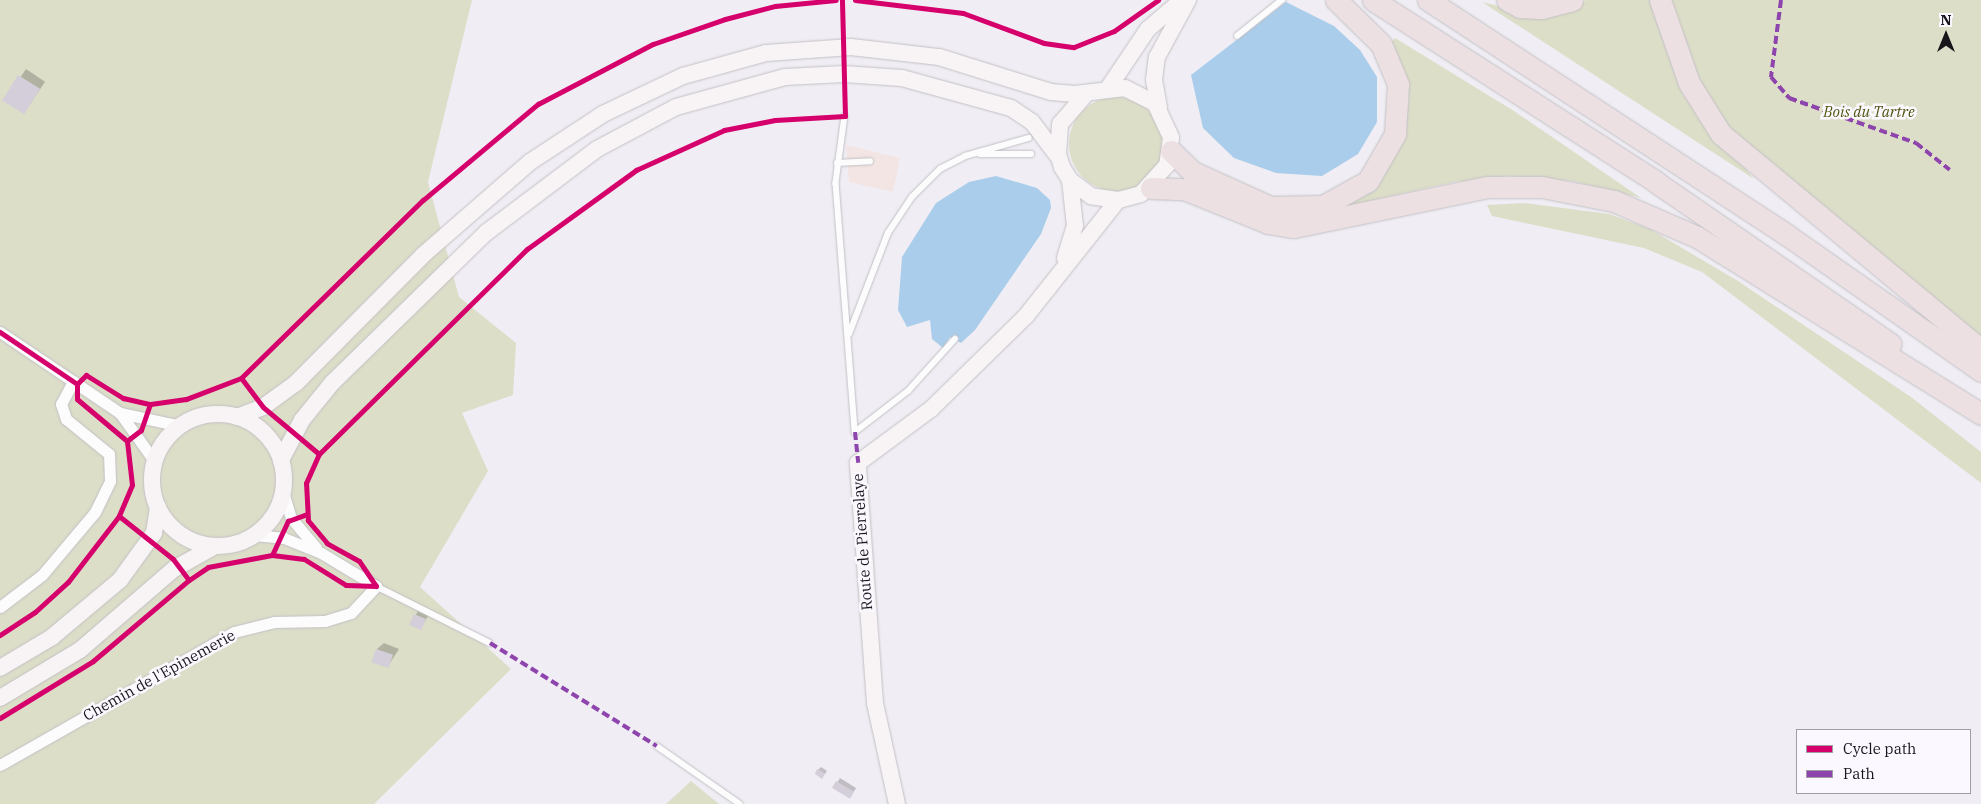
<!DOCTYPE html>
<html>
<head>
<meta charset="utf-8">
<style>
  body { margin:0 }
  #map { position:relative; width:1981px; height:804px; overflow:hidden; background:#f0eef4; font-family:"IBM Plex Serif",serif }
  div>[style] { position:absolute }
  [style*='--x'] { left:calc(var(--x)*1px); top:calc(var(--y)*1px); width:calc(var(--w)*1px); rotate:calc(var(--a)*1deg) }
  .industrial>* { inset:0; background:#f3e5e3 }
  .green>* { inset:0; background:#dddec8 }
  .round { border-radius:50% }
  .water>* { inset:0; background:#a9cdea }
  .shadow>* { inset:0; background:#0003; transform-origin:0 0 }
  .building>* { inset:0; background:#d4ceda; transform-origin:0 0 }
  .roads { filter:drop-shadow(0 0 1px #c2c0c5) drop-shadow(0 0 1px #c2c0c5) }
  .lane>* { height:5.5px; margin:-2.75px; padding:0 2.75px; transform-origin:2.75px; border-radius:2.75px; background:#fdfcfd }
  .street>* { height:11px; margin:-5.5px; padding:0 5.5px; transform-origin:5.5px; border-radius:5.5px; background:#fdfcfd }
  .secondary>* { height:16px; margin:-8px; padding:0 8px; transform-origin:8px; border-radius:8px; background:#f8f4f5 }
  .secondary>.ring { margin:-8px; padding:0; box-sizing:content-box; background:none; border:16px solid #f8f4f5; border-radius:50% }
  .highway>* { height:21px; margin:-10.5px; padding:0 10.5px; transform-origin:10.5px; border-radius:10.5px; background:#ede0e2 }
  .quiet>* { height:4px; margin-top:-2px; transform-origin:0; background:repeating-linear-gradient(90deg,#8e44ad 0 8px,transparent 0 12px) }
  .cycleway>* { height:5px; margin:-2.5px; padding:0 2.5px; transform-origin:2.5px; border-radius:2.5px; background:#d6006c }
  span { translate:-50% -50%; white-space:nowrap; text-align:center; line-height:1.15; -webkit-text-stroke:5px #fbf9ff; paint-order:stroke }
  .park-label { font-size:15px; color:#535511; font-style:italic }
  .street-label { font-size:15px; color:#18161b }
  .legend { position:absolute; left:1796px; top:729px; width:175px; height:65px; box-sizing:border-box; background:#fbf9ff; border:1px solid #a09ea4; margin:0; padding:6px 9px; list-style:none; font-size:15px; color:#18161b }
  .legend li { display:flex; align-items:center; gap:10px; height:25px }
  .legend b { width:25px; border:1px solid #a09ea4 }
  .north { position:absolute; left:1921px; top:10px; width:50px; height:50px; -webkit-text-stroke:4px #fbf9ff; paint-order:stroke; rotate:0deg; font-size:14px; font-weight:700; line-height:20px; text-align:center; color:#18161b }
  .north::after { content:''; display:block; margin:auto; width:18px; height:22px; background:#18161b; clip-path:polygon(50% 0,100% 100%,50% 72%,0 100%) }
</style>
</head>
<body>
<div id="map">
  <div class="industrial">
    <div style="clip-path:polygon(846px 145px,900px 158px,893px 192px,849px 182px)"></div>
  </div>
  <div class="green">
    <div style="clip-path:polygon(0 0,472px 0,428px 182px,459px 297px,516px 343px,513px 395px,462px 413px,488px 471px,420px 587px,511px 669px,374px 804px,0 804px)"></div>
    <div style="clip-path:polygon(1586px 0,1650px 0,1683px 95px,1754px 179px,1482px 2px,1543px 17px,1564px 13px)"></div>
    <div style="clip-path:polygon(1660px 0,1981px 0,1981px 350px,1721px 134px)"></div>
    <div style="clip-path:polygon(1395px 38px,1514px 111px,1641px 198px,1572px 181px,1508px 176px,1454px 182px,1346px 206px,1382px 180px,1404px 137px,1409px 97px,1404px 71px,1391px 42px)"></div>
    <div class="round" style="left:1069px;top:97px;width:94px;height:94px"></div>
    <div style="clip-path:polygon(1525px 203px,1609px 214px,1650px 229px,1738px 281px,1911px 397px,1981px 452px,1981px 483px,1702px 272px,1644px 248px,1492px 216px,1487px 205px)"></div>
    <div style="clip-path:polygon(691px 781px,719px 804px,666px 804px)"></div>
  </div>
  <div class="water">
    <div style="clip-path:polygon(1286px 2px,1334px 26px,1360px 50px,1377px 77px,1377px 122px,1358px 154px,1322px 176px,1276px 173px,1234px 158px,1203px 128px,1191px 75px)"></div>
    <div style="clip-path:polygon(996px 176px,1037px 188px,1050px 200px,1051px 208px,1041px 234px,975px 330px,961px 343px,950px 337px,943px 348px,932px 339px,930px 320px,907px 327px,898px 310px,902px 257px,936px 203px,969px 182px)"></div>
  </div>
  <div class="shadow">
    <div style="left:26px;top:69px;width:23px;height:38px;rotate:34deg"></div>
    <div style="clip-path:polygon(418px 611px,428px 616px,421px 628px,411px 624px)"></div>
    <div style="clip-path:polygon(384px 643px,399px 649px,388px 666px,377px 649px)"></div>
    <div style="clip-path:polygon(821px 767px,827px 771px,825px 774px,818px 770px)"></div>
    <div style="left:840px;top:778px;width:19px;height:11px;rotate:32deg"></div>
  </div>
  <div class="building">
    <div style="left:18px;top:75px;width:26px;height:30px;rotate:32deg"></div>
    <div style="left:414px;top:614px;width:13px;height:12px;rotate:23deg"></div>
    <div style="left:376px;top:649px;width:18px;height:14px;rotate:19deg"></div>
    <div style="clip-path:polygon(817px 769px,825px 774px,822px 779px,815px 774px)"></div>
    <div style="left:836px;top:781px;width:21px;height:8px;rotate:31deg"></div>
  </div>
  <div class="roads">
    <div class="lane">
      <div style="--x:1237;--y:36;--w:58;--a:-38.7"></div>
      <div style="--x:845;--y:116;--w:68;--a:97.7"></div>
      <div style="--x:836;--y:183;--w:250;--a:85.6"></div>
      <div style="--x:980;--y:154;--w:51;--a:0"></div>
      <div style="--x:837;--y:163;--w:33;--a:-3"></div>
      <div style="--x:849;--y:334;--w:108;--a:-68.9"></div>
      <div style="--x:888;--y:233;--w:43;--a:-56.3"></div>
      <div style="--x:912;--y:197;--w:40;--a:-45"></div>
      <div style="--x:940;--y:169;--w:28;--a:-27"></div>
      <div style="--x:965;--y:156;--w:66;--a:-15.9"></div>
      <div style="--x:855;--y:432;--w:67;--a:-37.7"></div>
      <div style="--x:908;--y:391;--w:70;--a:-47.9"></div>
      <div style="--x:376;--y:586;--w:127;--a:26.6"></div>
      <div style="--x:657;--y:746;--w:101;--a:34.9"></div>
    </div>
    <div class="street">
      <div style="--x:0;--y:332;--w:145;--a:34"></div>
      <div style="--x:120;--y:413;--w:60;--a:54.5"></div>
      <div style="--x:120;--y:413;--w:62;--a:12"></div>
      <div style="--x:283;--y:492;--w:27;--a:73"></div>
      <div style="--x:291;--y:518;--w:39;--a:50"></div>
      <div style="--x:0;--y:607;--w:53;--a:-37.3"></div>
      <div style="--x:42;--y:575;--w:82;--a:-49.9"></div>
      <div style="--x:95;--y:512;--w:34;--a:-64"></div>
      <div style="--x:110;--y:481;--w:27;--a:-92"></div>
      <div style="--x:109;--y:454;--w:55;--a:-140.9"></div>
      <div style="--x:66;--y:419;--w:16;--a:-108"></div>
      <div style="--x:61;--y:404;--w:26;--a:-62"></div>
      <div style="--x:0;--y:765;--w:269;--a:-29.6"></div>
      <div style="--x:234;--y:632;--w:41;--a:-14"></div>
      <div style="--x:274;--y:622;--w:51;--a:-1.1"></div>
      <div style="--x:325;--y:621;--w:27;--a:-17"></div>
      <div style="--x:351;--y:613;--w:37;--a:-47"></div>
      <div style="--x:376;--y:586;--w:64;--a:-149"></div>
      <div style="--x:321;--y:553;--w:40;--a:-158"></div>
      <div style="--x:284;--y:538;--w:29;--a:-174"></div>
    </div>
    <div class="secondary">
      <div style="--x:1109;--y:87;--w:70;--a:-56.1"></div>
      <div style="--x:1148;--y:29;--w:45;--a:-40.5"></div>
      <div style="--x:1159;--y:108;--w:28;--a:-100"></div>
      <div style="--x:1154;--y:80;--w:23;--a:-83"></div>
      <div style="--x:1157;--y:57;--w:65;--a:-61.5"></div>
      <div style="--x:1065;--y:258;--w:34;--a:-73"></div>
      <div style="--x:1075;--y:226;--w:46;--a:-96.2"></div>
      <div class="ring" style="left:152px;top:414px;width:116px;height:116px"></div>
      <div style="--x:237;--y:417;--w:28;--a:-21"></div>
      <div style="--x:263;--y:407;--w:41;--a:-36"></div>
      <div style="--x:296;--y:383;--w:180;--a:-45.2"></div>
      <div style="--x:423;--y:255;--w:142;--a:-41"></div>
      <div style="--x:530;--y:162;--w:87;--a:-33.3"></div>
      <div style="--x:603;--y:114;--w:89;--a:-25.4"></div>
      <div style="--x:683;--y:76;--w:86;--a:-15.5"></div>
      <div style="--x:766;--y:53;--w:85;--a:-4"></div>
      <div style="--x:851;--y:47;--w:89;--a:6.5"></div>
      <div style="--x:939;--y:57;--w:117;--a:17.4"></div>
      <div style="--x:1051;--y:92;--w:24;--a:5"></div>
      <div style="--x:1075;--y:94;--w:50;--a:-6.8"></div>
      <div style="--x:1125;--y:88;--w:34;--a:27"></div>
      <div style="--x:1155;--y:103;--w:38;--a:65"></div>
      <div style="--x:1171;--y:138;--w:27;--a:98"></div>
      <div style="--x:1167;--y:165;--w:39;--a:132"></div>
      <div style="--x:1141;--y:194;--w:24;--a:165"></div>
      <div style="--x:1118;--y:200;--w:27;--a:-172"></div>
      <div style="--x:1091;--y:196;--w:26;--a:-143"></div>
      <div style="--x:1070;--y:180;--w:15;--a:-122"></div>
      <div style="--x:1062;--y:167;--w:14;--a:-107"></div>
      <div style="--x:1058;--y:154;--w:30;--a:-86"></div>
      <div style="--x:1060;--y:124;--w:40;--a:-49"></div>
      <div style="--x:281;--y:460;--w:45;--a:-62.3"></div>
      <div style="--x:302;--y:420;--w:48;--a:-51"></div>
      <div style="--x:332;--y:383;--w:216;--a:-44.3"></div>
      <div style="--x:487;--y:232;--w:138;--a:-37"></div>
      <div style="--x:597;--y:149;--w:89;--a:-28"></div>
      <div style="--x:676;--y:107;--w:113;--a:-15.4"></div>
      <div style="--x:785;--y:77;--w:59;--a:-2.9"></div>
      <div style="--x:844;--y:74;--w:58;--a:3.9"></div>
      <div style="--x:902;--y:78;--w:113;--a:15.4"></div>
      <div style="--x:1011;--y:108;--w:25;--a:34"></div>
      <div style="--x:1032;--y:122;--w:41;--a:52.9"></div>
      <div style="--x:0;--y:668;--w:61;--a:-30.8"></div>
      <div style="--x:52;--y:637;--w:89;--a:-40"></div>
      <div style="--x:120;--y:580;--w:58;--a:-54.1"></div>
      <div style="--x:154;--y:533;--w:26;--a:-81"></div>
      <div style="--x:0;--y:698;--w:93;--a:-31"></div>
      <div style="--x:80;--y:650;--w:124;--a:-40.8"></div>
      <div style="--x:174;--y:569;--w:47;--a:-29.3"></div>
      <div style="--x:897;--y:804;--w:103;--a:-102.3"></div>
      <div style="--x:875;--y:703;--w:241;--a:-94.1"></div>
      <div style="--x:858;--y:463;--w:91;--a:-36.5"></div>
      <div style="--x:931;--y:409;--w:133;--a:-44.4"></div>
      <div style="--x:1026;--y:316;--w:148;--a:-51.6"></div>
    </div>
    <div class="highway">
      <div style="--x:1373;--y:0;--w:336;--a:32.7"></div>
      <div style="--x:1656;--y:182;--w:285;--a:34.6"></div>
      <div style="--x:1428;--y:0;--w:429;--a:33.2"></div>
      <div style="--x:1787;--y:235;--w:237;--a:35"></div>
      <div style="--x:1507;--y:0;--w:15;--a:28"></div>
      <div style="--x:1520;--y:7;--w:21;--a:3"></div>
      <div style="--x:1541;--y:8;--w:32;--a:-14"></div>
      <div style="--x:1660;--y:0;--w:88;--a:70.7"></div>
      <div style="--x:1689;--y:83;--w:60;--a:57.9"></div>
      <div style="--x:1721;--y:134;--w:338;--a:39.7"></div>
      <div style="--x:1171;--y:151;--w:30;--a:44"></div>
      <div style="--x:1193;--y:172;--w:85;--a:24.4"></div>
      <div style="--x:1270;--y:207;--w:53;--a:-1.1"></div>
      <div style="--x:1323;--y:206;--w:51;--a:-29.1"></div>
      <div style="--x:1368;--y:181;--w:54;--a:-60.1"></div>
      <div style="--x:1395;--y:134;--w:50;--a:-86.6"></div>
      <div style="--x:1398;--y:84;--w:43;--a:-113"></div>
      <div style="--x:1381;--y:44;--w:63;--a:-135.6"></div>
      <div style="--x:1151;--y:188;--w:33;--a:2"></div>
      <div style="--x:1184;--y:189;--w:91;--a:22"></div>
      <div style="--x:1268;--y:223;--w:26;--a:9"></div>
      <div style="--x:1294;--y:227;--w:198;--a:-11.7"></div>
      <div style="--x:1488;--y:187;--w:54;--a:0"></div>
      <div style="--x:1542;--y:187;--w:73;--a:11"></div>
      <div style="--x:1614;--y:201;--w:90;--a:23.4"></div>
      <div style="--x:1697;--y:237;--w:335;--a:31.9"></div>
    </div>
  </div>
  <div class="quiet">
    <div style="--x:1781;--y:0;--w:78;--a:97.4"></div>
    <div style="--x:1771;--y:77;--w:28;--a:49"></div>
    <div style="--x:1789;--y:98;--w:135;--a:19.5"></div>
    <div style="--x:1916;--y:143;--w:43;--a:38.5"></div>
    <div style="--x:855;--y:432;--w:31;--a:84"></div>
    <div style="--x:490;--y:643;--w:196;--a:31.7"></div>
  </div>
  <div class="cycleway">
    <div style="--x:855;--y:0;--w:109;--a:6.9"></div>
    <div style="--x:963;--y:13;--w:86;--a:20.3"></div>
    <div style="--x:1044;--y:43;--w:30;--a:8"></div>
    <div style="--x:1074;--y:47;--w:43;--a:-21.8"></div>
    <div style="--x:1114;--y:31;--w:54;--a:-35.2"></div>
    <div style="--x:0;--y:332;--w:93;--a:34"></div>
    <div style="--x:241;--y:378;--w:255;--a:-44.4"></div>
    <div style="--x:423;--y:200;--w:150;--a:-39.9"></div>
    <div style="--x:538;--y:104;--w:130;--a:-27.6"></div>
    <div style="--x:653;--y:44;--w:76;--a:-19.1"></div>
    <div style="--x:725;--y:19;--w:52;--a:-14.6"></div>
    <div style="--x:775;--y:6;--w:61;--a:-5.6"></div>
    <div style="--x:127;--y:441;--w:65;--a:-140"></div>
    <div style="--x:77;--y:399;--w:15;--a:-90"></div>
    <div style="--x:77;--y:384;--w:13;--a:-45"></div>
    <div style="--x:86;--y:375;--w:44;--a:31.9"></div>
    <div style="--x:123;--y:398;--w:28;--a:13"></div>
    <div style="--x:319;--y:454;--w:292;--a:-44.6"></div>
    <div style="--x:527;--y:249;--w:135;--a:-35.9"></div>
    <div style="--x:636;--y:170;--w:97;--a:-24.4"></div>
    <div style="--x:724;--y:130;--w:52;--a:-11.1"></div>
    <div style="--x:775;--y:120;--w:70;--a:-3.3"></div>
    <div style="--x:845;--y:116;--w:116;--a:-91.5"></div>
    <div style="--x:272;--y:555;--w:32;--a:7"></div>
    <div style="--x:304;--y:559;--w:49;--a:31.8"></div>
    <div style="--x:346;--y:585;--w:30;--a:2"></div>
    <div style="--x:376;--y:586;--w:30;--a:-124"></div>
    <div style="--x:359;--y:561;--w:37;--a:-151"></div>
    <div style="--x:327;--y:543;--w:30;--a:-130"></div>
    <div style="--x:308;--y:520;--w:37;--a:-93"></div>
    <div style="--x:306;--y:483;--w:32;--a:-66"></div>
    <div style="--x:319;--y:454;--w:73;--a:-140"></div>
    <div style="--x:263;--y:407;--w:36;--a:-127"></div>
    <div style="--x:241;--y:378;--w:59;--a:159.1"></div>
    <div style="--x:186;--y:399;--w:36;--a:172"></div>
    <div style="--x:150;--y:404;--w:28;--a:109"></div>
    <div style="--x:141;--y:430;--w:18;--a:142"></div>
    <div style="--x:127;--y:441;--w:44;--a:83.5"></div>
    <div style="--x:132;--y:485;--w:34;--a:113"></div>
    <div style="--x:119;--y:516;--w:69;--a:38.5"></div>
    <div style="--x:173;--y:559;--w:26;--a:53"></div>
    <div style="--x:189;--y:580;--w:23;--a:-34"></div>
    <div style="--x:208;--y:567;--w:65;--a:-10.6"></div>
    <div style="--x:272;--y:555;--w:38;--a:-65"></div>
    <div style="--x:288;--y:521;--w:20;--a:-20"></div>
    <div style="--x:0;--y:635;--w:42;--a:-33.3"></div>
    <div style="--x:35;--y:612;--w:45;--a:-42.3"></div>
    <div style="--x:68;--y:582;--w:83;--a:-52.3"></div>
    <div style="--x:0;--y:718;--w:109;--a:-31.5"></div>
    <div style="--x:93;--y:661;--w:126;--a:-40.2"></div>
  </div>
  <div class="park-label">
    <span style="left:1869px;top:112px">Bois du Tartre</span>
  </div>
  <div class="street-label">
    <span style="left:862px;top:542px;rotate:-94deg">Route de Pierrelaye</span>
    <span style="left:159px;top:675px;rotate:-29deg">Chemin de l'Epinemerie</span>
  </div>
  <ul class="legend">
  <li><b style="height:6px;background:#d6006c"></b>Cycle path</li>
  <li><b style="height:6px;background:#8e44ad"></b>Path</li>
  </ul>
  <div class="north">N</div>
</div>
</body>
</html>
